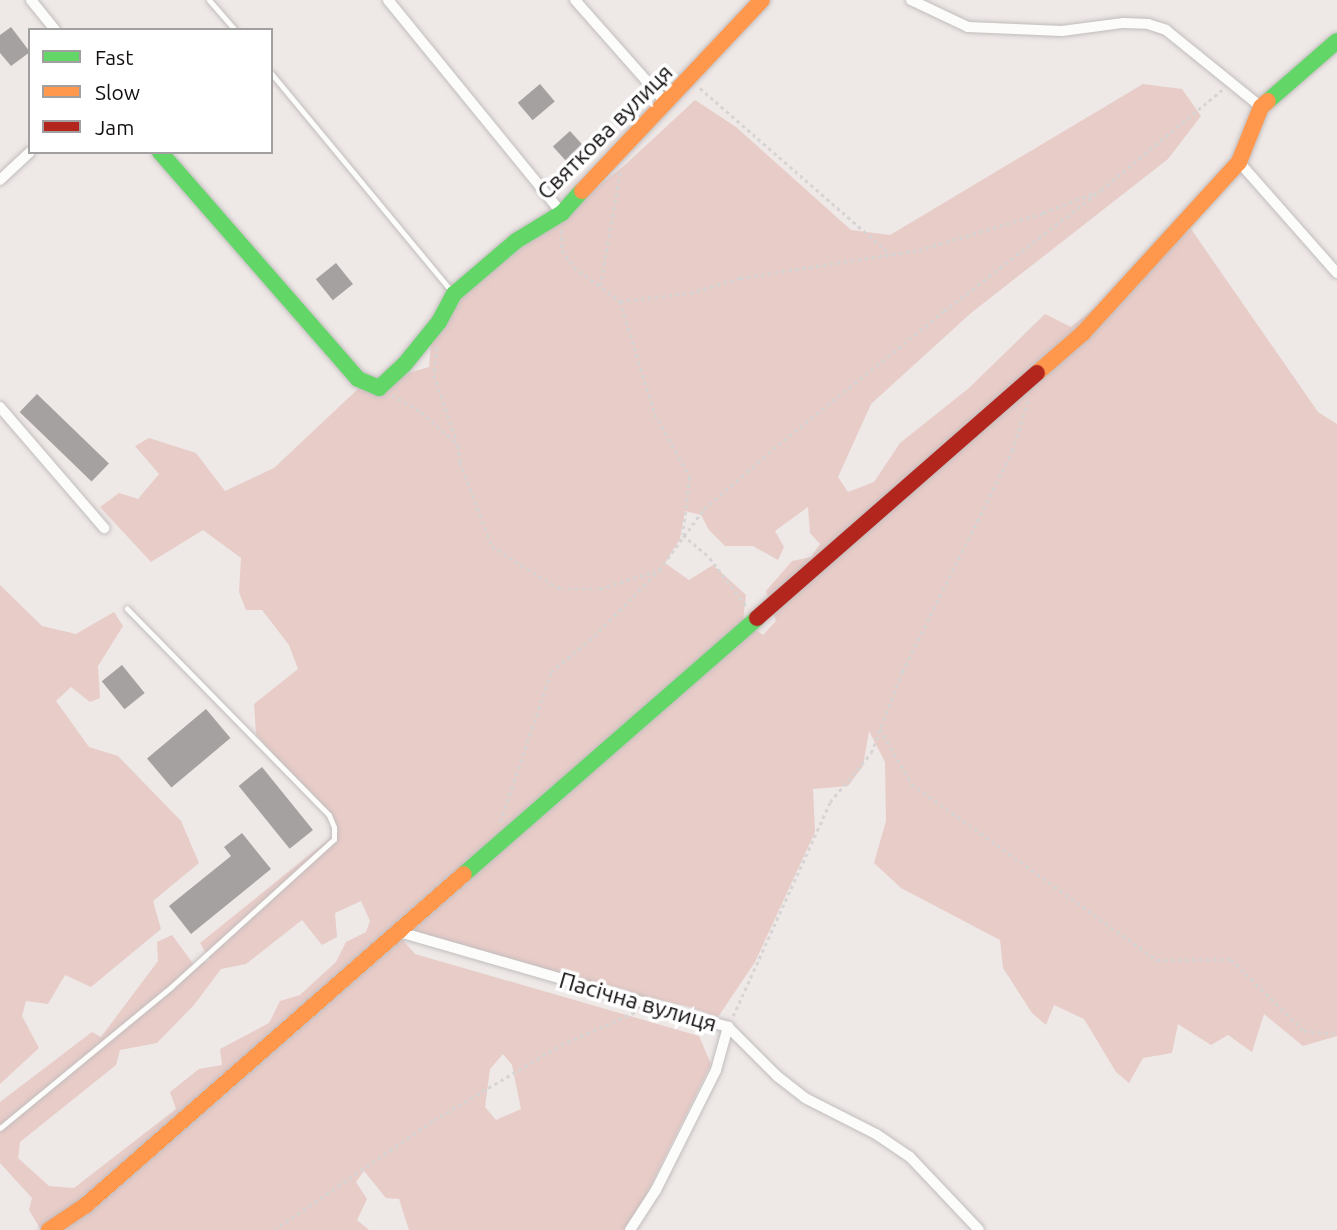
<!DOCTYPE html>
<html>
<head>
<meta charset="utf-8">
<style>
  body { margin:0 }
  #map { position:relative; width:1337px; height:1230px; overflow:hidden; background:#eee8e7; font-family:Ubuntu,sans-serif }
  div>[style] { position:absolute }
  [style*='--x'] { left:calc(var(--x)*1px); top:calc(var(--y)*1px); width:calc(var(--w)*1px); rotate:calc(var(--a)*1deg) }
  .green>* { inset:0; background:#e8ccc8 }
  .building>* { inset:0; background:#a5a1a1; transform-origin:0 0 }
  .path>* { height:2.5px; margin-top:-1.25px; transform-origin:0; background:repeating-linear-gradient(90deg,#d7d5d4 0 3.5px,transparent 0 7px) }
  .roads { filter:drop-shadow(0 0 2px #c2bdbd) drop-shadow(0 0 2px #c2bdbd) }
  .lane>* { height:5px; margin:-2.5px; padding:0 2.5px; transform-origin:2.5px; border-radius:2.5px; background:#fcfcfb }
  .street>* { height:10px; margin:-5px; padding:0 5px; transform-origin:5px; border-radius:5px; background:#fcfcfb }
  .fast>* { height:16px; margin:-8px; padding:0 8px; transform-origin:8px; border-radius:8px; background:#63d668 }
  .slow>* { height:16px; margin:-8px; padding:0 8px; transform-origin:8px; border-radius:8px; background:#ff974d }
  .jam>* { height:16px; margin:-8px; padding:0 8px; transform-origin:8px; border-radius:8px; background:#b3261e }
  span { translate:-50% -50%; white-space:nowrap; text-align:center; line-height:1.15; -webkit-text-stroke:7px #fff; paint-order:stroke }
  .street-label { font-size:23px; color:#130f0f }
  .legend { position:absolute; left:28px; top:28px; width:245px; height:126px; box-sizing:border-box; background:#fff; border:2px solid #a19f9f; margin:0; padding:9px 12px; list-style:none; font-size:21px; color:#130f0f }
  .legend li { display:flex; align-items:center; gap:14px; height:35px }
  .legend b { width:35px; border:2px solid #a19f9f }
</style>
</head>
<body>
<div id="map">
  <div class="green">
    <div style="clip-path:polygon(evenodd,1143px 84px,1182px 89px,1201px 116px,1168px 159px,971px 313px,871px 404px,838px 477px,848px 492px,874px 482px,900px 443px,969px 388px,1045px 314px,1071px 327px,1191px 229px,1318px 412px,1337px 424px,1337px 1036px,1303px 1046px,1264px 1014px,1252px 1052px,1228px 1035px,1211px 1045px,1178px 1024px,1172px 1053px,1143px 1058px,1129px 1083px,1116px 1072px,1084px 1019px,1054px 1005px,1046px 1025px,1032px 1013px,1003px 968px,1000px 940px,901px 888px,874px 863px,886px 821px,885px 762px,869px 731px,863px 766px,848px 786px,813px 789px,815px 832px,755px 962px,718px 1017px,687px 1006px,607px 989px,461px 944px,395px 931px,415px 954px,699px 1036px,711px 1064px,636px 1215px,624px 1230px,409px 1230px,399px 1199px,386px 1198px,364px 1171px,356px 1182px,367px 1199px,357px 1220px,369px 1230px,41px 1230px,29px 1210px,32px 1198px,0 1163px,0 1102px,92px 1032px,101px 1037px,158px 961px,157px 942px,172px 935px,195px 966px,210px 960px,200px 943px,339px 831px,256px 734px,254px 704px,298px 669px,289px 645px,262px 610px,246px 610px,239px 592px,241px 558px,203px 530px,151px 562px,100px 507px,119px 493px,138px 499px,159px 474px,135px 446px,149px 438px,196px 453px,225px 491px,274px 468px,360px 387px,429px 367px,433px 319px,626px 164px,695px 100px,736px 127px,851px 230px,890px 235px,1143px 84px,808px 507px,810px 533px,820px 544px,811px 557px,792px 561px,766px 591px,776px 621px,763px 635px,743px 620px,746px 595px,713px 565px,689px 580px,665px 563px,680px 539px,685px 511px,701px 515px,709px 530px,725px 546px,753px 546px,778px 560px,784px 547px,775px 531px,808px 507px,1143px 84px,361px 901px,370px 921px,366px 932px,346px 942px,336px 962px,300px 995px,280px 1001px,269px 1023px,220px 1049px,222px 1065px,199px 1069px,170px 1092px,176px 1109px,74px 1188px,49px 1186px,18px 1158px,20px 1142px,116px 1065px,120px 1050px,157px 1043px,194px 1005px,221px 969px,246px 964px,302px 920px,322px 945px,337px 937px,335px 913px,361px 901px,1143px 84px,503px 1054px,512px 1065px,521px 1109px,496px 1120px,485px 1107px,490px 1069px,503px 1054px)"></div>
    <div style="clip-path:polygon(0 585px,42px 626px,76px 634px,114px 612px,123px 626px,98px 666px,100px 698px,90px 702px,71px 687px,56px 701px,89px 747px,118px 756px,181px 821px,199px 863px,153px 901px,161px 929px,91px 987px,65px 975px,48px 1004px,26px 1001px,22px 1016px,39px 1048px,0 1084px)"></div>
  </div>
  <div class="building">
    <div style="clip-path:polygon(11px 27px,30px 52px,11px 66px,0 53px,0 35px)"></div>
    <div style="left:540px;top:84px;width:23px;height:29px;rotate:50deg"></div>
    <div style="left:570px;top:131px;width:25px;height:23px;rotate:48deg"></div>
    <div style="left:336px;top:263px;width:27px;height:26px;rotate:51deg"></div>
    <div style="left:37px;top:394px;width:100px;height:25px;rotate:44deg"></div>
    <div style="left:122px;top:665px;width:36px;height:26px;rotate:51deg"></div>
    <div style="left:206px;top:709px;width:38px;height:77px;rotate:50deg"></div>
    <div style="left:262px;top:767px;width:81px;height:30px;rotate:51deg"></div>
    <div style="clip-path:polygon(242px 833px,271px 869px,191px 934px,169px 906px,231px 856px,224px 847px)"></div>
  </div>
  <div class="path">
    <div style="--x:700;--y:88;--w:252;--a:41.1"></div>
    <div style="--x:562;--y:230;--w:20;--a:90"></div>
    <div style="--x:562;--y:250;--w:21;--a:55"></div>
    <div style="--x:574;--y:267;--w:57;--a:36.5"></div>
    <div style="--x:620;--y:301;--w:118;--a:72.8"></div>
    <div style="--x:655;--y:414;--w:72;--a:60.9"></div>
    <div style="--x:690;--y:477;--w:58;--a:96.9"></div>
    <div style="--x:683;--y:535;--w:35;--a:40"></div>
    <div style="--x:710;--y:558;--w:63;--a:52.8"></div>
    <div style="--x:600;--y:286;--w:116;--a:-80"></div>
    <div style="--x:620;--y:301;--w:70;--a:-6.5"></div>
    <div style="--x:690;--y:293;--w:52;--a:-16.7"></div>
    <div style="--x:740;--y:278;--w:181;--a:-8.9"></div>
    <div style="--x:919;--y:250;--w:129;--a:-16.6"></div>
    <div style="--x:1043;--y:213;--w:57;--a:-21.6"></div>
    <div style="--x:437;--y:347;--w:28;--a:96"></div>
    <div style="--x:434;--y:375;--w:71;--a:71.1"></div>
    <div style="--x:392;--y:395;--w:34;--a:30"></div>
    <div style="--x:421;--y:412;--w:50;--a:41.7"></div>
    <div style="--x:458;--y:445;--w:17;--a:83"></div>
    <div style="--x:460;--y:462;--w:90;--a:69.1"></div>
    <div style="--x:492;--y:546;--w:35;--a:33"></div>
    <div style="--x:521;--y:565;--w:47;--a:31"></div>
    <div style="--x:561;--y:589;--w:39;--a:0"></div>
    <div style="--x:600;--y:589;--w:58;--a:-18.1"></div>
    <div style="--x:880;--y:729;--w:64;--a:59.8"></div>
    <div style="--x:912;--y:784;--w:302;--a:35.7"></div>
    <div style="--x:1157;--y:960;--w:74;--a:-0.8"></div>
    <div style="--x:1231;--y:959;--w:103;--a:44.6"></div>
    <div style="--x:1304;--y:1031;--w:33;--a:5"></div>
    <div style="--x:500;--y:822;--w:158;--a:-71.2"></div>
    <div style="--x:551;--y:672;--w:56;--a:-39.9"></div>
    <div style="--x:594;--y:636;--w:93;--a:-45.4"></div>
    <div style="--x:659;--y:570;--w:76;--a:-53.6"></div>
    <div style="--x:704;--y:509;--w:98;--a:-40.9"></div>
    <div style="--x:778;--y:445;--w:213;--a:-38.9"></div>
    <div style="--x:944;--y:311;--w:198;--a:-37.6"></div>
    <div style="--x:1101;--y:190;--w:157;--a:-39.6"></div>
    <div style="--x:733;--y:1016;--w:235;--a:-65.6"></div>
    <div style="--x:830;--y:802;--w:64;--a:-50.1"></div>
    <div style="--x:871;--y:753;--w:87;--a:-69.1"></div>
    <div style="--x:902;--y:672;--w:247;--a:-63.5"></div>
    <div style="--x:1012;--y:451;--w:53;--a:-72.6"></div>
    <div style="--x:274;--y:1230;--w:194;--a:-34.5"></div>
    <div style="--x:434;--y:1120;--w:147;--a:-30.6"></div>
    <div style="--x:561;--y:1045;--w:81;--a:-24"></div>
  </div>
  <div class="roads">
    <div class="lane">
      <div style="--x:209;--y:0;--w:40;--a:49"></div>
      <div style="--x:271;--y:73;--w:284;--a:50.4"></div>
      <div style="--x:0;--y:1128;--w:222;--a:-39.5"></div>
      <div style="--x:171;--y:987;--w:220;--a:-42.2"></div>
      <div style="--x:334;--y:839;--w:12;--a:-90"></div>
      <div style="--x:334;--y:827;--w:13;--a:-113"></div>
      <div style="--x:329;--y:815;--w:289;--a:-134.4"></div>
    </div>
    <div class="street">
      <div style="--x:31;--y:0;--w:38;--a:51"></div>
      <div style="--x:388;--y:0;--w:275;--a:50.8"></div>
      <div style="--x:575;--y:0;--w:137;--a:48.5"></div>
      <div style="--x:911;--y:0;--w:63;--a:25.3"></div>
      <div style="--x:968;--y:27;--w:94;--a:2.4"></div>
      <div style="--x:1062;--y:31;--w:62;--a:-7.5"></div>
      <div style="--x:1123;--y:23;--w:25;--a:2"></div>
      <div style="--x:1148;--y:24;--w:19;--a:18"></div>
      <div style="--x:1166;--y:30;--w:122;--a:39"></div>
      <div style="--x:1239;--y:162;--w:148;--a:48.6"></div>
      <div style="--x:0;--y:180;--w:41;--a:-43"></div>
      <div style="--x:0;--y:407;--w:160;--a:49.3"></div>
      <div style="--x:396;--y:931;--w:346;--a:16.1"></div>
      <div style="--x:728;--y:1027;--w:69;--a:45"></div>
      <div style="--x:777;--y:1076;--w:36;--a:38"></div>
      <div style="--x:805;--y:1098;--w:80;--a:26.9"></div>
      <div style="--x:876;--y:1134;--w:41;--a:34.1"></div>
      <div style="--x:910;--y:1157;--w:100;--a:46.6"></div>
      <div style="--x:630;--y:1230;--w:48;--a:-57"></div>
      <div style="--x:656;--y:1190;--w:134;--a:-63.4"></div>
      <div style="--x:716;--y:1070;--w:45;--a:-74.4"></div>
    </div>
    <div class="fast">
      <div style="--x:1268;--y:101;--w:91;--a:-41"></div>
      <div style="--x:160;--y:152;--w:301;--a:48.9"></div>
      <div style="--x:358;--y:379;--w:23;--a:23"></div>
      <div style="--x:379;--y:388;--w:34;--a:-43"></div>
      <div style="--x:404;--y:365;--w:55;--a:-50.9"></div>
      <div style="--x:439;--y:322;--w:32;--a:-62"></div>
      <div style="--x:454;--y:294;--w:82;--a:-40.5"></div>
      <div style="--x:516;--y:241;--w:54;--a:-31.3"></div>
      <div style="--x:562;--y:213;--w:30;--a:-48"></div>
      <div style="--x:464;--y:874;--w:389;--a:-41.1"></div>
    </div>
    <div class="slow">
      <div style="--x:582;--y:191;--w:262;--a:-46.7"></div>
      <div style="--x:1037;--y:373;--w:61;--a:-41"></div>
      <div style="--x:1083;--y:333;--w:231;--a:-47.6"></div>
      <div style="--x:1239;--y:162;--w:59;--a:-68.2"></div>
      <div style="--x:1261;--y:107;--w:9;--a:-41"></div>
      <div style="--x:49;--y:1230;--w:45;--a:-34"></div>
      <div style="--x:86;--y:1205;--w:502;--a:-41.21"></div>
    </div>
    <div class="jam">
      <div style="--x:757;--y:618;--w:372;--a:-41.2"></div>
    </div>
  </div>
  <div class="street-label">
    <span style="left:605px;top:132px;rotate:-45deg">Святкова вулиця</span>
    <span style="left:638px;top:1002px;rotate:16deg">Пасічна вулиця</span>
  </div>
  <ul class="legend">
  <li><b style="height:9px;background:#63d668"></b>Fast</li>
  <li><b style="height:9px;background:#ff974d"></b>Slow</li>
  <li><b style="height:9px;background:#b3261e"></b>Jam</li>
  </ul>
</div>
</body>
</html>
